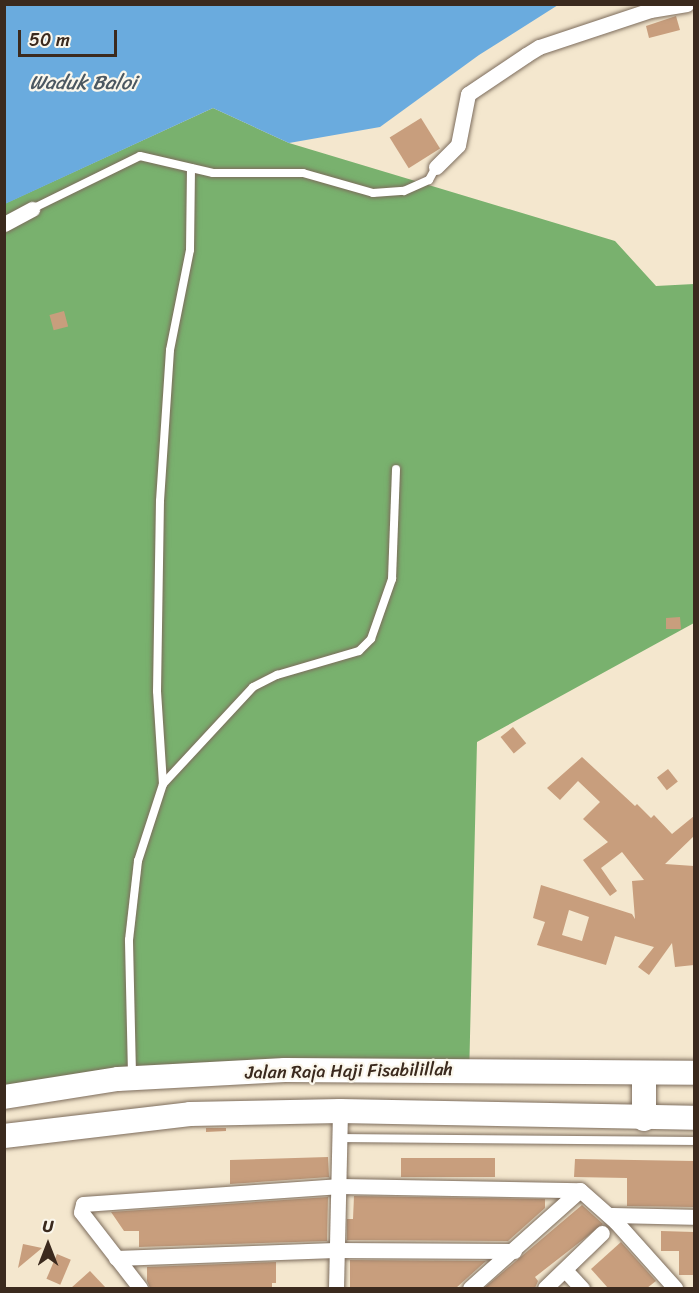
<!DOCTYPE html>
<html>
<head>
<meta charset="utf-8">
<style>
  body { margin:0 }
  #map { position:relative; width:699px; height:1293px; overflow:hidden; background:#f4e7ce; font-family:Sriracha,sans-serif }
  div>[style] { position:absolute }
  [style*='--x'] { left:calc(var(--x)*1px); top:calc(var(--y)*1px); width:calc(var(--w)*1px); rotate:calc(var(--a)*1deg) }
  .forest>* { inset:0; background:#79b16e }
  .water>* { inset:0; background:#6aabde }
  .building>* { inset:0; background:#c89e7d; transform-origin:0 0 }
  .roads { filter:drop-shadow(0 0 2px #7c6c5c) drop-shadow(0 0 2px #7c6c5c) }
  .service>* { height:8px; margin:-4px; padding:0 4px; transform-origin:4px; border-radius:4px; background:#fff }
  .minor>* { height:15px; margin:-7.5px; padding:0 7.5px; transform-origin:7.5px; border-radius:7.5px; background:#fff }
  .primary>* { height:24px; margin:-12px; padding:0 12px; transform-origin:12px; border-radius:12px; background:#fff }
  span { translate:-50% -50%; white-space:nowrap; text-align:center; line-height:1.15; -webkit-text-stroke:4.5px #fbf7ec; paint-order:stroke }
  .street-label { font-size:18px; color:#3b2a1e }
  .water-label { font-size:20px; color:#4b5761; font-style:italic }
  .frame { position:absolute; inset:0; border:6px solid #3b2a1e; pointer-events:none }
  .north { position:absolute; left:18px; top:1215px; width:60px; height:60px; -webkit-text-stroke:4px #fbf7ec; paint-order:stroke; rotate:0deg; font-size:16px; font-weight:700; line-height:24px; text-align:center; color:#3b2a1e }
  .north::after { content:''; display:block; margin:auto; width:21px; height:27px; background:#3b2a1e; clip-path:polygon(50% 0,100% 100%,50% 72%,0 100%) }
  .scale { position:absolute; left:18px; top:30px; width:99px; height:27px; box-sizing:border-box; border:3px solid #3b2a1e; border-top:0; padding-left:8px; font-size:18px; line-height:21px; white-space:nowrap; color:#3b2a1e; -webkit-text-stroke:4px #fbf7ec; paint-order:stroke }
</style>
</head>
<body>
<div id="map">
  <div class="forest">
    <div style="clip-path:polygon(213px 108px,289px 143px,615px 241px,656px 286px,694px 284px,694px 623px,477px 742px,469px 1079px,187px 1083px,5px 1103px,4px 204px)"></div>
  </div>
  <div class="water">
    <div style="clip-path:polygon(4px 5px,5px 4px,558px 5px,479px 55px,380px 127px,289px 143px,213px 108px,5px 204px)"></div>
  </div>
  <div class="building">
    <div style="clip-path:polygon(676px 16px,680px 30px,649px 38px,646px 26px)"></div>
    <div style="left:421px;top:118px;width:36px;height:37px;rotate:58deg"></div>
    <div style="left:64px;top:311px;width:16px;height:15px;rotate:75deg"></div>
    <div style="clip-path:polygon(680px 617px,681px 629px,666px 629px,666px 618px)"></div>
    <div style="left:513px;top:727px;width:21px;height:16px;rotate:51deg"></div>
    <div style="clip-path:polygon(evenodd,582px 757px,635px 806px,637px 804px,651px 818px,654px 815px,672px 834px,694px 816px,694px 836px,665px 864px,694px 866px,694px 965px,675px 967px,672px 943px,649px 975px,638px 967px,654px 947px,615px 936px,606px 965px,537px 945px,545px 922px,533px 918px,541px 885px,632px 914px,635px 919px,632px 881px,644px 880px,622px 852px,601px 868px,617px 891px,610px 896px,583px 860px,608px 842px,583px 819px,600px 802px,578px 781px,560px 800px,547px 788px,582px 757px,569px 910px,589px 917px,582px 941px,562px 935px,569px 910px)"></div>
    <div style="left:668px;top:769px;width:16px;height:14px;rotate:52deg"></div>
    <div style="clip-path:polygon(206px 1128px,226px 1128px,226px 1131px,206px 1132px)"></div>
    <div style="clip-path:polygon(328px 1157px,329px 1177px,230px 1184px,230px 1160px)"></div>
    <div style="left:401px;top:1158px;width:94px;height:19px"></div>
    <div style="clip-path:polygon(575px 1159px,694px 1161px,694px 1207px,627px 1206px,627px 1178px,574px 1177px)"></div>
    <div style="clip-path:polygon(354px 1196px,545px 1199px,545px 1208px,508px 1241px,347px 1240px,347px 1219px,353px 1219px)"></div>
    <div style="clip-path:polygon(328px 1197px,327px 1241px,139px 1247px,139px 1231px,124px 1231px,111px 1212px)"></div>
    <div style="clip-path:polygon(582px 1205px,603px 1224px,535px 1277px,538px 1281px,535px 1288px,484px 1288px)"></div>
    <div style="clip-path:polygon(661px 1231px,694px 1232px,694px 1275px,679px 1275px,679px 1251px,661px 1251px)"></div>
    <div style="clip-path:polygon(621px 1242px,656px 1281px,647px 1288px,608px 1288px,591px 1269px)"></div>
    <div style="clip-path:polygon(23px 1244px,42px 1248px,18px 1268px)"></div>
    <div style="left:57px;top:1254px;width:15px;height:27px;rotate:23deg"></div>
    <div style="clip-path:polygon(350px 1260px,486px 1261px,456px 1288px,350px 1288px)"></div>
    <div style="clip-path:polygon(276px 1262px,276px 1283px,272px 1283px,272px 1288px,150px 1288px,147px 1281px,147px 1267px)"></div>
    <div style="clip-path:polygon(90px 1271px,106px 1288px,71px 1288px)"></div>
  </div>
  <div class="roads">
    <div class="service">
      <div style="--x:32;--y:209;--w:120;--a:-26.1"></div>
      <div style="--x:140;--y:156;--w:75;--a:13.1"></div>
      <div style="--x:213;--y:173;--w:90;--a:0"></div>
      <div style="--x:303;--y:173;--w:73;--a:15.9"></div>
      <div style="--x:373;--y:193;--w:31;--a:-4"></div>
      <div style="--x:404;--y:191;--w:27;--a:-24"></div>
      <div style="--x:429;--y:180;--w:15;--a:-62"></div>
      <div style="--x:163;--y:784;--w:132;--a:-47.1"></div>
      <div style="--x:253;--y:687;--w:27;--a:-27"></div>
      <div style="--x:277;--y:675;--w:85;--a:-16.3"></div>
      <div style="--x:359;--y:651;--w:17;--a:-45"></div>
      <div style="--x:371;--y:639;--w:64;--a:-70.7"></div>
      <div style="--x:392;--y:579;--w:110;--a:-87.9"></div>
      <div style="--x:132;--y:1074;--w:134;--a:-91.3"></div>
      <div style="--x:129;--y:940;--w:80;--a:-83.5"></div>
      <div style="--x:138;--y:861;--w:81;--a:-72"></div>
      <div style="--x:163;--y:784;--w:93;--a:-93.7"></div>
      <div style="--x:157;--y:691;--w:190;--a:-89.1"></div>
      <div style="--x:160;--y:501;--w:151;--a:-86.2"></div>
      <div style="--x:170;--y:350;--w:102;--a:-78.7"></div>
      <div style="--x:190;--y:250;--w:82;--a:-89.3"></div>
      <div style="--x:340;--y:1138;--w:354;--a:0.5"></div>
    </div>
    <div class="minor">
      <div style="--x:436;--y:167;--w:31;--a:-45"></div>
      <div style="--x:458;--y:145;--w:52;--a:-78.9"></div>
      <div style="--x:468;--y:94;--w:70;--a:-33.9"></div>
      <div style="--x:526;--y:55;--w:15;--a:-32"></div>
      <div style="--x:539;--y:47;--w:117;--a:-18.4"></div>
      <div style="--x:650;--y:10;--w:37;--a:-9"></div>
      <div style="--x:4;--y:224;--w:32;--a:-28"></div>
      <div style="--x:609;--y:1215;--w:85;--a:1.3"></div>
      <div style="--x:116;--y:1258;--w:219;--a:-2.1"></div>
      <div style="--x:335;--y:1250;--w:179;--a:0.3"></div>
      <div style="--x:565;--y:1270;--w:25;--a:47"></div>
      <div style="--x:140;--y:1288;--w:96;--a:-127.8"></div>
      <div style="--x:81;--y:1212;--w:8;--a:-76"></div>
      <div style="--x:83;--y:1204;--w:258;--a:-4"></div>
      <div style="--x:340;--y:1186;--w:240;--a:1"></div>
      <div style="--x:580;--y:1190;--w:48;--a:41.6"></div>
      <div style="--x:616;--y:1222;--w:89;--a:48.2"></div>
      <div style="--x:336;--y:1288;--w:177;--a:-88.7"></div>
      <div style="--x:470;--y:1288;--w:147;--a:-41.7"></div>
      <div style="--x:545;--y:1288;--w:79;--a:-44"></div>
    </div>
    <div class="primary">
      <div style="--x:644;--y:1074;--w:45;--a:90"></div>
      <div style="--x:4;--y:1097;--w:115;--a:-9"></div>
      <div style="--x:118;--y:1079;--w:167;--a:-3.1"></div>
      <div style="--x:285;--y:1070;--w:409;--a:0.4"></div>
      <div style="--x:4;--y:1136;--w:187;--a:-6.7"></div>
      <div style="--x:190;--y:1114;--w:150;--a:-1.1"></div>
      <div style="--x:340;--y:1111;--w:354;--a:1.1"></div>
    </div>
  </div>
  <div class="street-label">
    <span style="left:349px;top:1071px;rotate:-1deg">Jalan Raja Haji Fisabilillah</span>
  </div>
  <div class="water-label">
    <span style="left:83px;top:82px">Waduk Baloi</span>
  </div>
  <div class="frame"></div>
  <div class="north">U</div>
  <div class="scale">50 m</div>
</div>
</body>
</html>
